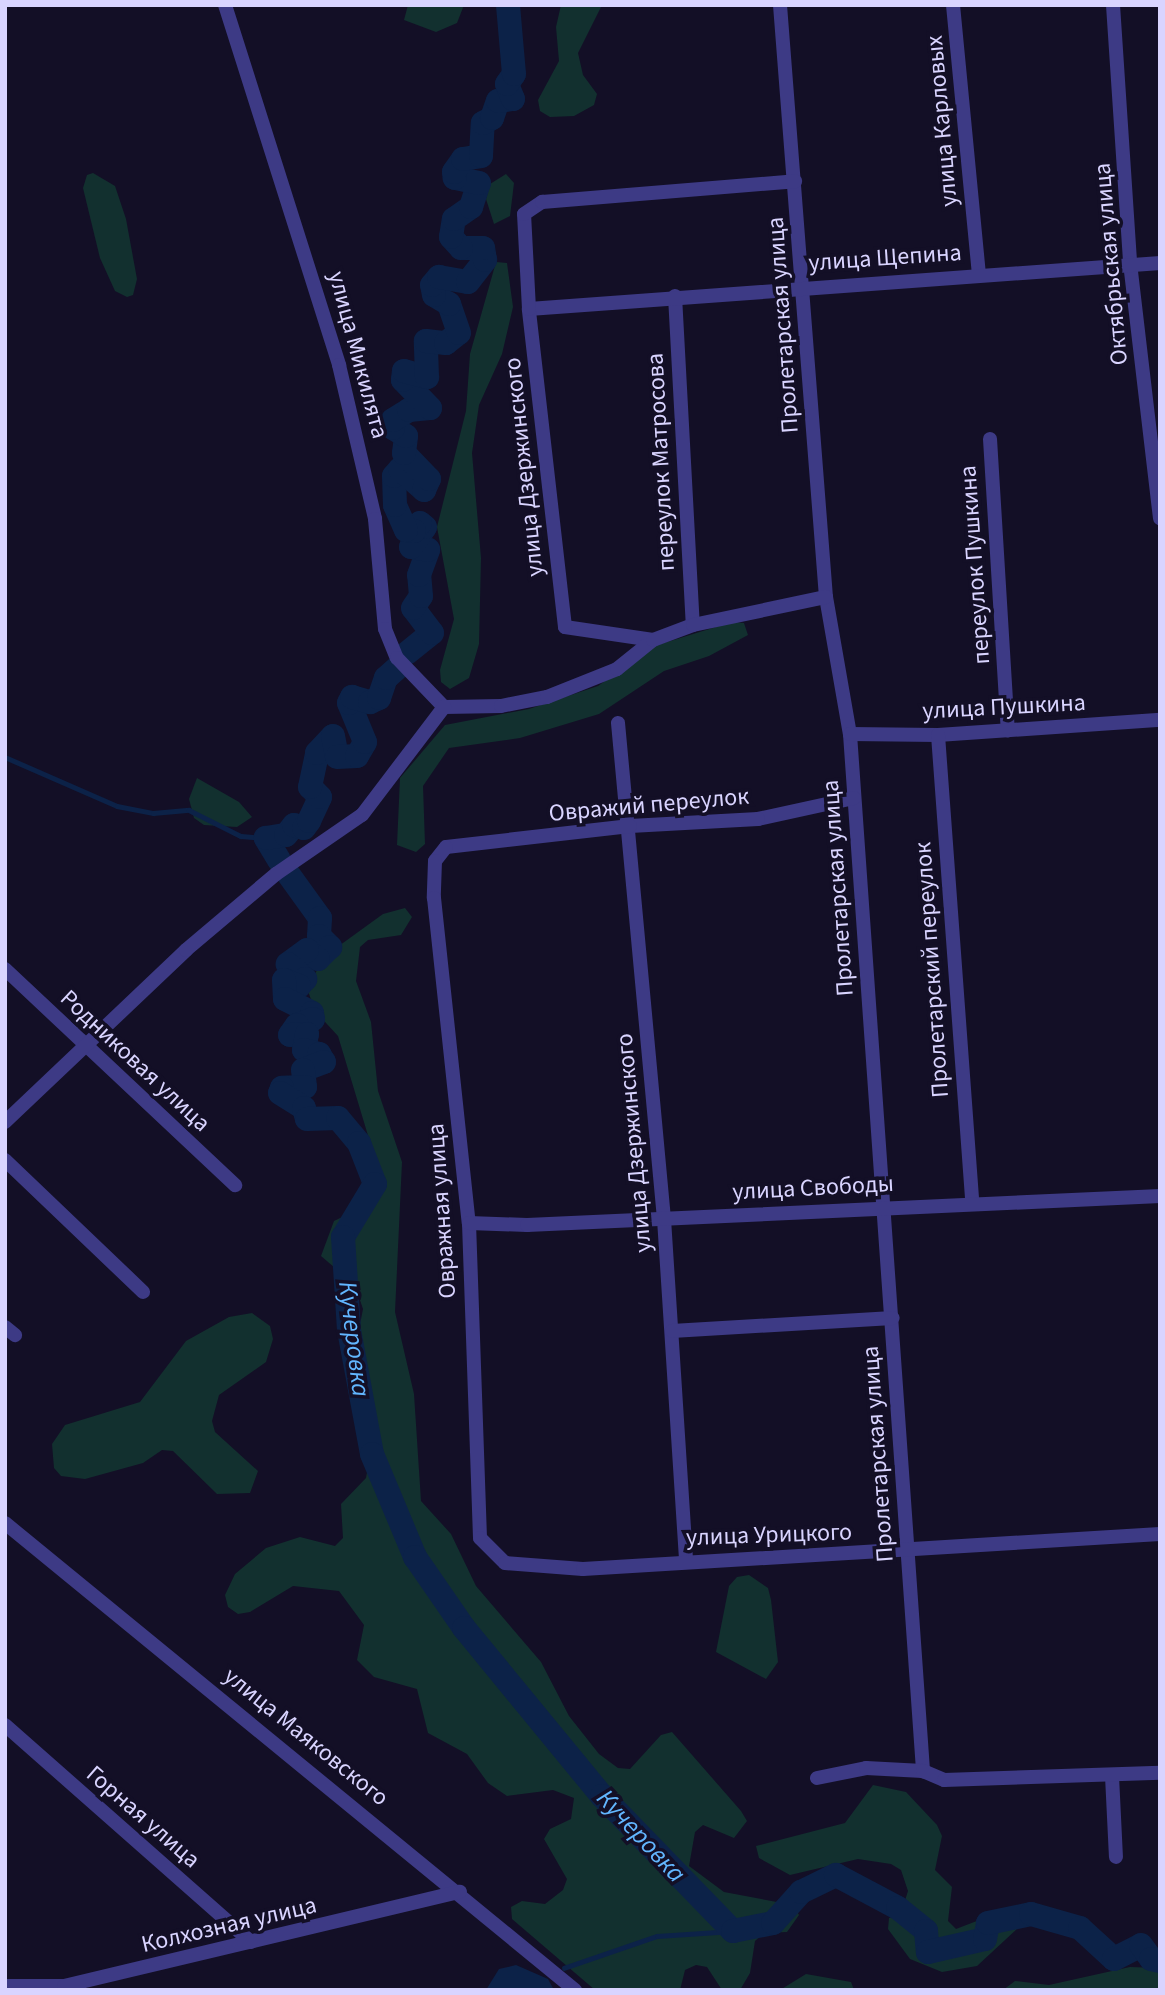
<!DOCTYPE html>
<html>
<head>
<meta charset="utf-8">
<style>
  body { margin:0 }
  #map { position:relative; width:1165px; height:1995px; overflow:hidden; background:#130f26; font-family:"Source Sans 3",sans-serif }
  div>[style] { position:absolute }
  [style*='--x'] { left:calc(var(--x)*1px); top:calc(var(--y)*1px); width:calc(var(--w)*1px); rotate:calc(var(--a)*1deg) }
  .green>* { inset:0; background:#12302f }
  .water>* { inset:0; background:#0c2248 }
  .stream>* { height:4.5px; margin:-2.25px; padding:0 2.25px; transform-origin:2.25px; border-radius:2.25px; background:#0c2248 }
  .river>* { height:24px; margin:-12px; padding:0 12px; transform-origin:12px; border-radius:12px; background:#0c2248 }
  .minor>* { height:14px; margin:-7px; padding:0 7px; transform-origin:7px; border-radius:7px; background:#3d3a85 }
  span { translate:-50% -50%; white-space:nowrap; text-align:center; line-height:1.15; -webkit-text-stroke:7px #130f26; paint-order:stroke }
  .street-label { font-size:24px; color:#d9d4ff }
  .water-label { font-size:26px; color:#62b6ff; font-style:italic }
  .frame { position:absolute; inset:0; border:7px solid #d9d4ff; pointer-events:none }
</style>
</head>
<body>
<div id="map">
  <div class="green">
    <div style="clip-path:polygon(408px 5px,464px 5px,457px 23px,436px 32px,404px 20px)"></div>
    <div style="clip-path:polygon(561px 5px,602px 5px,578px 53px,583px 75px,597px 94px,594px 105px,574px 116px,550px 117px,540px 111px,538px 100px,559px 61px,556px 27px)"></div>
    <div style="clip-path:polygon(93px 173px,115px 186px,126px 219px,137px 279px,133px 295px,127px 297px,115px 291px,100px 258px,83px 188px,87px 175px)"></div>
    <div style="clip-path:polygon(506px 174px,514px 183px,510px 216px,494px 224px,486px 199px,490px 184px)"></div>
    <div style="clip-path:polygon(496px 262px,507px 263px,513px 307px,502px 354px,479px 405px,472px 453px,481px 558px,479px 644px,469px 678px,450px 689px,441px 682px,440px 670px,454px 619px,437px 527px,466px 411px,470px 354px)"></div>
    <div style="clip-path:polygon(732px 622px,744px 623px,748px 635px,709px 656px,664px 671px,599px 714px,520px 738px,449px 748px,423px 786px,425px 844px,416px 852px,397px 845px,400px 778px,445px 725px,529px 709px,598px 686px,651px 647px)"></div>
    <div style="clip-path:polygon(197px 778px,239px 802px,252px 817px,237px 827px,204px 825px,194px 818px,189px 799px)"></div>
    <div style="clip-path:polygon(405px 908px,412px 917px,401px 935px,368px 940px,360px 947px,356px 981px,371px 1022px,378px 1091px,402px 1162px,395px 1312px,414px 1394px,421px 1501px,451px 1534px,476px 1586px,541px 1662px,569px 1716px,599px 1754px,618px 1768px,630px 1769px,661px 1735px,672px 1732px,741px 1811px,747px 1821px,734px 1838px,703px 1825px,695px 1832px,689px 1866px,724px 1892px,793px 1905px,799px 1915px,787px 1932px,764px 1933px,755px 1941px,750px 1973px,740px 1990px,722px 1990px,707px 1967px,696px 1965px,685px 1970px,680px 1990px,595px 1990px,512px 1919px,511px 1907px,522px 1901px,545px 1904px,563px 1890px,567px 1879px,544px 1839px,550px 1829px,571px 1819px,574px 1798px,553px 1790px,507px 1796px,488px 1783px,467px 1754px,428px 1733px,417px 1689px,374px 1677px,357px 1660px,364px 1625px,339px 1591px,293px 1586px,250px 1612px,238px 1614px,228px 1607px,225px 1595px,235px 1574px,266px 1548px,300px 1537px,335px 1546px,343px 1538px,341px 1504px,366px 1478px,370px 1455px,350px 1375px,363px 1309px,355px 1285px,321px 1256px,334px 1221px,367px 1205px,374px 1195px,376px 1162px,338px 1036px,315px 1011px,307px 988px,325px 956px,383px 914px)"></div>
    <div style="clip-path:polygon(252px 1313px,270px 1326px,273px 1339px,266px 1362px,219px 1395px,212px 1421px,215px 1432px,258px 1471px,250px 1493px,217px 1494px,173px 1451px,162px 1450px,143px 1463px,85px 1479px,61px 1476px,54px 1468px,52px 1444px,65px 1425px,140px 1402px,186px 1341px,229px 1317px)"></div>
    <div style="clip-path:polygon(749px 1575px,768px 1588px,771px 1600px,778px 1662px,766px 1679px,716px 1652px,729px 1586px,737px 1577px)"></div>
    <div style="clip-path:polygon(873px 1785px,906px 1792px,937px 1825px,942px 1836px,935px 1870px,952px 1887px,948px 1921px,956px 1929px,1000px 1912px,1015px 1917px,1018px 1928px,977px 1966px,942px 1972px,910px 1959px,888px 1929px,889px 1918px,901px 1913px,908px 1891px,901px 1870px,891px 1864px,858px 1859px,790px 1875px,759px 1858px,756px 1846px,845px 1823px)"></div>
    <div style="clip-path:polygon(1130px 1967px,1160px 1968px,1160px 1990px,1003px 1990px,1015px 1981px,1049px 1985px)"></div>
    <div style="clip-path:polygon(806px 1974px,851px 1982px,854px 1990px,780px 1990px)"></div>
  </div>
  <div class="water">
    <div style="clip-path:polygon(516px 1965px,548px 1979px,554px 1990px,486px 1990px,499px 1969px)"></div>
  </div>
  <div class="stream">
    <div style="--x:5;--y:757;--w:122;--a:23.6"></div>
    <div style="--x:117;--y:806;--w:37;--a:11"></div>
    <div style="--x:153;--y:813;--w:36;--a:-5"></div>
    <div style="--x:189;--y:810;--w:58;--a:26.6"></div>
    <div style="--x:241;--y:836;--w:25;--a:5"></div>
    <div style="--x:564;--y:1968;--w:98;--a:-19"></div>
    <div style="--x:657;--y:1936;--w:76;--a:-3.8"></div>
  </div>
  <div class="river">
    <div style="--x:407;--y:653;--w:32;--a:-39"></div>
    <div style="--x:432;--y:633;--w:31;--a:-127"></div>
    <div style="--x:413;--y:608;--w:14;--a:-56"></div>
    <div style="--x:421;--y:596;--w:21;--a:-95"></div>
    <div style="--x:419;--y:575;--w:27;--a:-70"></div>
    <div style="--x:428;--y:550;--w:17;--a:-170"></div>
    <div style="--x:411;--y:547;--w:24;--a:-55"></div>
    <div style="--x:425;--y:527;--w:6;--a:-141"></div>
    <div style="--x:420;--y:523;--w:10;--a:127"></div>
    <div style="--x:414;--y:531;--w:8;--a:-173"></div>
    <div style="--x:406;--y:530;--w:27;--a:-114"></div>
    <div style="--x:395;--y:505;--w:29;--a:-92"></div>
    <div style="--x:394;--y:476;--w:9;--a:-49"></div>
    <div style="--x:400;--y:469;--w:32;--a:41"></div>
    <div style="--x:424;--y:490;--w:12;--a:-66"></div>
    <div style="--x:429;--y:479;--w:36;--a:-134"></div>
    <div style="--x:404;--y:453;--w:17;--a:-83"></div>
    <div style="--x:406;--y:436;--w:15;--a:-148"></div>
    <div style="--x:393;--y:428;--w:8;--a:-90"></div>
    <div style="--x:393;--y:420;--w:19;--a:-32"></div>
    <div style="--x:409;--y:410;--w:21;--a:-5"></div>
    <div style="--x:430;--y:408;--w:39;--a:-134"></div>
    <div style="--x:403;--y:380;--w:9;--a:-84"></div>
    <div style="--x:404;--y:371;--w:24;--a:15"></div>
    <div style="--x:427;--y:377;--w:36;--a:-92"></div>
    <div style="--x:426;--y:341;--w:20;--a:6"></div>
    <div style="--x:446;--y:343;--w:16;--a:-38"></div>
    <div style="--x:459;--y:333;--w:31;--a:-109"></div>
    <div style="--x:449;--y:304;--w:17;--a:-149"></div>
    <div style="--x:434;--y:295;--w:10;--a:-101"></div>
    <div style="--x:432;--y:285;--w:11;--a:-49"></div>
    <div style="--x:439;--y:277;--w:29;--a:10"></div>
    <div style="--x:468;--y:282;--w:28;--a:-52"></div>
    <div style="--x:485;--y:260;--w:12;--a:-99"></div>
    <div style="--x:483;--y:248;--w:22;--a:180"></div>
    <div style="--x:461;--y:248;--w:15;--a:-132"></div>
    <div style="--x:451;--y:237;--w:18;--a:-81"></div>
    <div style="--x:454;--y:219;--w:21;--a:-35"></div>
    <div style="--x:471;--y:207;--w:25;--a:-72"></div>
    <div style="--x:479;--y:183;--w:25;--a:-168"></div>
    <div style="--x:455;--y:178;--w:6;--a:-99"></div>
    <div style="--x:454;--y:172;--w:16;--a:-55"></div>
    <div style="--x:463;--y:159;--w:18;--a:-9"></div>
    <div style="--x:481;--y:156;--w:33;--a:-87"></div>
    <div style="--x:483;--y:123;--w:10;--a:-29"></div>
    <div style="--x:492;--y:118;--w:18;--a:-71"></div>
    <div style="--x:498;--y:101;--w:15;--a:-8"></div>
    <div style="--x:513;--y:99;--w:16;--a:-112"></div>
    <div style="--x:507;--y:84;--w:12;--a:-55"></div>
    <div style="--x:514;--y:74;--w:69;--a:-95"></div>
    <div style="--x:279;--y:860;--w:26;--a:-121"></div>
    <div style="--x:266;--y:838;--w:20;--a:-9"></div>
    <div style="--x:286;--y:835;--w:13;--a:-51"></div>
    <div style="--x:294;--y:825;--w:10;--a:17"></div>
    <div style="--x:304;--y:828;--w:9;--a:-54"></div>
    <div style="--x:309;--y:821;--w:26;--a:-65"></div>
    <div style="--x:320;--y:797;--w:14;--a:-135"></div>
    <div style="--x:310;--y:787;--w:35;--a:-78"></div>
    <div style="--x:317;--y:753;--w:23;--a:-47"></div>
    <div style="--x:333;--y:736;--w:21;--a:79"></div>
    <div style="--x:337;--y:757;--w:20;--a:-3"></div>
    <div style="--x:357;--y:756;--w:16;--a:-60"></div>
    <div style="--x:365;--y:742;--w:42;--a:-112.3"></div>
    <div style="--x:349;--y:703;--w:7;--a:-63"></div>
    <div style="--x:352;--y:697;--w:19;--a:16"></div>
    <div style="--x:370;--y:702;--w:10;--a:-24"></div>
    <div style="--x:379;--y:698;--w:21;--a:-71"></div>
    <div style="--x:386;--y:678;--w:15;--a:-42"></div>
    <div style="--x:289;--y:875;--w:53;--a:54.2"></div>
    <div style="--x:320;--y:918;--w:18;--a:93"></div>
    <div style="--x:319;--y:936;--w:16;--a:45"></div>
    <div style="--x:330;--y:947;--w:17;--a:135"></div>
    <div style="--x:318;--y:959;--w:14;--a:-141"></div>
    <div style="--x:307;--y:950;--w:24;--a:144"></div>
    <div style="--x:288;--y:964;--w:23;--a:41"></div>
    <div style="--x:305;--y:979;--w:9;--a:131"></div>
    <div style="--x:299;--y:986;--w:16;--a:-158"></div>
    <div style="--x:284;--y:980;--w:19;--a:87"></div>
    <div style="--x:285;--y:999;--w:30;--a:27"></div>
    <div style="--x:312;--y:1013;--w:6;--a:81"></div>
    <div style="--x:313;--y:1019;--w:17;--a:159"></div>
    <div style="--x:297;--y:1025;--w:12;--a:125"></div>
    <div style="--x:290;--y:1035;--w:17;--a:-3"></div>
    <div style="--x:307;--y:1034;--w:16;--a:101"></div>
    <div style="--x:304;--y:1050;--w:16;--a:15"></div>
    <div style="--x:319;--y:1054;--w:9;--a:58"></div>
    <div style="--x:324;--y:1062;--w:22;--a:159"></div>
    <div style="--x:303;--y:1070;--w:17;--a:83"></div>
    <div style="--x:305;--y:1087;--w:23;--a:178"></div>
    <div style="--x:282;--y:1088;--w:5;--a:112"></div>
    <div style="--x:280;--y:1093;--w:28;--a:32"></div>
    <div style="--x:304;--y:1108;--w:11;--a:75"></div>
    <div style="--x:307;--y:1119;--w:31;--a:-2"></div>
    <div style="--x:338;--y:1118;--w:33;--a:50"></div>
    <div style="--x:359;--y:1143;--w:44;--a:68.7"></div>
    <div style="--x:375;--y:1184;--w:62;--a:121.1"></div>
    <div style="--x:343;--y:1237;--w:93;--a:86.3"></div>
    <div style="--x:349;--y:1330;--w:126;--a:79.5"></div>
    <div style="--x:372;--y:1454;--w:112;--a:67.3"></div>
    <div style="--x:415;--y:1557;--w:86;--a:55.4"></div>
    <div style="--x:464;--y:1628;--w:217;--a:50.6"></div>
    <div style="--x:602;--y:1796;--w:188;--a:45.9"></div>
    <div style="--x:733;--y:1931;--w:41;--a:-11.3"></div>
    <div style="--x:773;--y:1923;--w:42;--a:-47.9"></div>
    <div style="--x:801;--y:1892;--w:39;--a:-26"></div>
    <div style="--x:836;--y:1875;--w:70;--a:28"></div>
    <div style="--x:898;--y:1908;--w:36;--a:39"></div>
    <div style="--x:926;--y:1931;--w:21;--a:85"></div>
    <div style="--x:928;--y:1952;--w:58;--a:-12.8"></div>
    <div style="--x:985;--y:1939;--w:16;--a:-79"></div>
    <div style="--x:988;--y:1923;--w:44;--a:-11.8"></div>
    <div style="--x:1031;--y:1914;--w:51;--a:15.9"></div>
    <div style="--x:1080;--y:1928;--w:46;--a:42.4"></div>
    <div style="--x:1114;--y:1959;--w:30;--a:-27"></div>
    <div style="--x:1141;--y:1945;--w:17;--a:54"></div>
    <div style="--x:1151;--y:1959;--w:9;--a:13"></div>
  </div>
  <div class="minor">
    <div style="--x:225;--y:5;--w:378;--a:72.4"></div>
    <div style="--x:339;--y:365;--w:158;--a:76.8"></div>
    <div style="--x:375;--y:519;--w:110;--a:84.8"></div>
    <div style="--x:385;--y:629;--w:31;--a:68"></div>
    <div style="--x:397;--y:658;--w:68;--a:46.2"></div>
    <div style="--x:780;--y:5;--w:594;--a:85.56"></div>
    <div style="--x:826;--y:597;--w:139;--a:80.1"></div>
    <div style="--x:850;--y:734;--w:1040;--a:85.97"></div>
    <div style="--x:953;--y:5;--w:270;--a:84.5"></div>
    <div style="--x:1113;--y:5;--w:259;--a:86.2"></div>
    <div style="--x:1130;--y:263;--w:257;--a:83.3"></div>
    <div style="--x:675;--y:296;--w:329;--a:86.9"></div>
    <div style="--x:529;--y:309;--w:633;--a:-4.17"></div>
    <div style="--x:990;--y:439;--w:292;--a:86.5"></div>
    <div style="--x:653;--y:640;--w:89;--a:-171.6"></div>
    <div style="--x:565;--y:627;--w:320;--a:-96.5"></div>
    <div style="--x:529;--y:309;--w:95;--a:-93"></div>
    <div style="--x:524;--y:214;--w:22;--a:-34"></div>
    <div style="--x:542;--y:202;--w:254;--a:-4.7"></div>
    <div style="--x:444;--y:707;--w:57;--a:-1"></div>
    <div style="--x:501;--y:706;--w:47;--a:-11.1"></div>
    <div style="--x:547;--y:697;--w:75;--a:-21.8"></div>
    <div style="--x:617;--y:669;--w:46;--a:-38.9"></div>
    <div style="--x:653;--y:640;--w:43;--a:-20.6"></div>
    <div style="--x:693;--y:625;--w:136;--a:-11.9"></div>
    <div style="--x:618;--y:723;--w:498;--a:84.7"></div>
    <div style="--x:664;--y:1219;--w:342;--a:86.3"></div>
    <div style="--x:850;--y:734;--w:88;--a:0.7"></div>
    <div style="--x:938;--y:735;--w:223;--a:-3.9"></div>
    <div style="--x:938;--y:735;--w:469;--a:85.8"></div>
    <div style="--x:854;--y:798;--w:98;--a:167.7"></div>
    <div style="--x:758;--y:819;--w:128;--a:176.9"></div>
    <div style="--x:630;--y:826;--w:185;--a:173.5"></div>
    <div style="--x:446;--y:847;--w:18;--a:128"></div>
    <div style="--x:435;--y:861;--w:37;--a:92"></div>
    <div style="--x:434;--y:898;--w:327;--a:83.9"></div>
    <div style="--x:469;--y:1223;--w:315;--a:88"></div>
    <div style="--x:480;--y:1538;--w:35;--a:45"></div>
    <div style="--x:505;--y:1563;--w:78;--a:4.4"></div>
    <div style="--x:583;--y:1569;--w:578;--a:-3.47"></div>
    <div style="--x:5;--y:969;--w:316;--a:43.2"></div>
    <div style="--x:5;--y:1122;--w:250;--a:-43.5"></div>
    <div style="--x:186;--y:950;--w:118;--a:-40.2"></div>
    <div style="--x:276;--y:874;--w:104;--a:-34.5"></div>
    <div style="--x:362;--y:815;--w:136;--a:-52.8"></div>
    <div style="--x:5;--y:1160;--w:191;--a:43.7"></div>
    <div style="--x:469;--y:1223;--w:58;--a:2"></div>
    <div style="--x:527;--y:1225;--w:634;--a:-2.62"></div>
    <div style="--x:5;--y:1327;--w:13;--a:39"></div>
    <div style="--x:672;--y:1331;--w:221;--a:-3.4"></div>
    <div style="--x:5;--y:1523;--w:737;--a:39.33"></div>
    <div style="--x:5;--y:1725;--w:328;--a:41.4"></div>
    <div style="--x:1112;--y:1776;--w:81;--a:87.2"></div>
    <div style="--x:817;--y:1778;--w:50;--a:-11.5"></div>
    <div style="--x:866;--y:1768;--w:57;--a:3"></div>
    <div style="--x:923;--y:1771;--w:23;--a:23"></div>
    <div style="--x:944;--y:1780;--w:216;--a:-1.9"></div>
    <div style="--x:5;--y:1986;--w:59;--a:0"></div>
    <div style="--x:64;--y:1986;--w:407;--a:-13.4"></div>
  </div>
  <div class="street-label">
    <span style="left:942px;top:121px;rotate:-95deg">улица Карловых</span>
    <span style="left:885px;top:258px;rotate:-4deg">улица Щепина</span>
    <span style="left:1111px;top:264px;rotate:-95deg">Октябрьская улица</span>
    <span style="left:783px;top:325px;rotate:-94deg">Пролетарская улица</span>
    <span style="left:358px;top:355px;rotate:75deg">улица Микилята</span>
    <span style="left:661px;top:462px;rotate:-93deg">переулок Матросова</span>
    <span style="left:524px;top:467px;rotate:-96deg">улица Дзержинского</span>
    <span style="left:975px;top:565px;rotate:-94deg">переулок Пушкина</span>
    <span style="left:1004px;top:707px;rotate:-3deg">улица Пушкина</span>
    <span style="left:649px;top:805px;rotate:-5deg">Овражий переулок</span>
    <span style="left:838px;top:888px;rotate:-94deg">Пролетарская улица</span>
    <span style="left:932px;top:970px;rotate:-94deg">Пролетарский переулок</span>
    <span style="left:135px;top:1061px;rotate:43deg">Родниковая улица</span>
    <span style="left:634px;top:1143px;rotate:-95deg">улица Дзержинского</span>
    <span style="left:813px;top:1188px;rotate:-3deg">улица Свободы</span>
    <span style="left:442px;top:1211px;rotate:-94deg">Овражная улица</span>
    <span style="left:878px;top:1454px;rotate:-94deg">Пролетарская улица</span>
    <span style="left:769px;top:1535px;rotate:-2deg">улица Урицкого</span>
    <span style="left:306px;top:1737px;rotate:39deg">улица Маяковского</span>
    <span style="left:143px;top:1817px;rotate:41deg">Горная улица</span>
    <span style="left:229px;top:1925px;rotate:-13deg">Колхозная улица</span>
  </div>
  <div class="water-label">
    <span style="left:354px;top:1339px;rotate:83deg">Кучеровка</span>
    <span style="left:641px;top:1836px;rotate:47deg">Кучеровка</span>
  </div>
  <div class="frame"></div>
</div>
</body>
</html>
